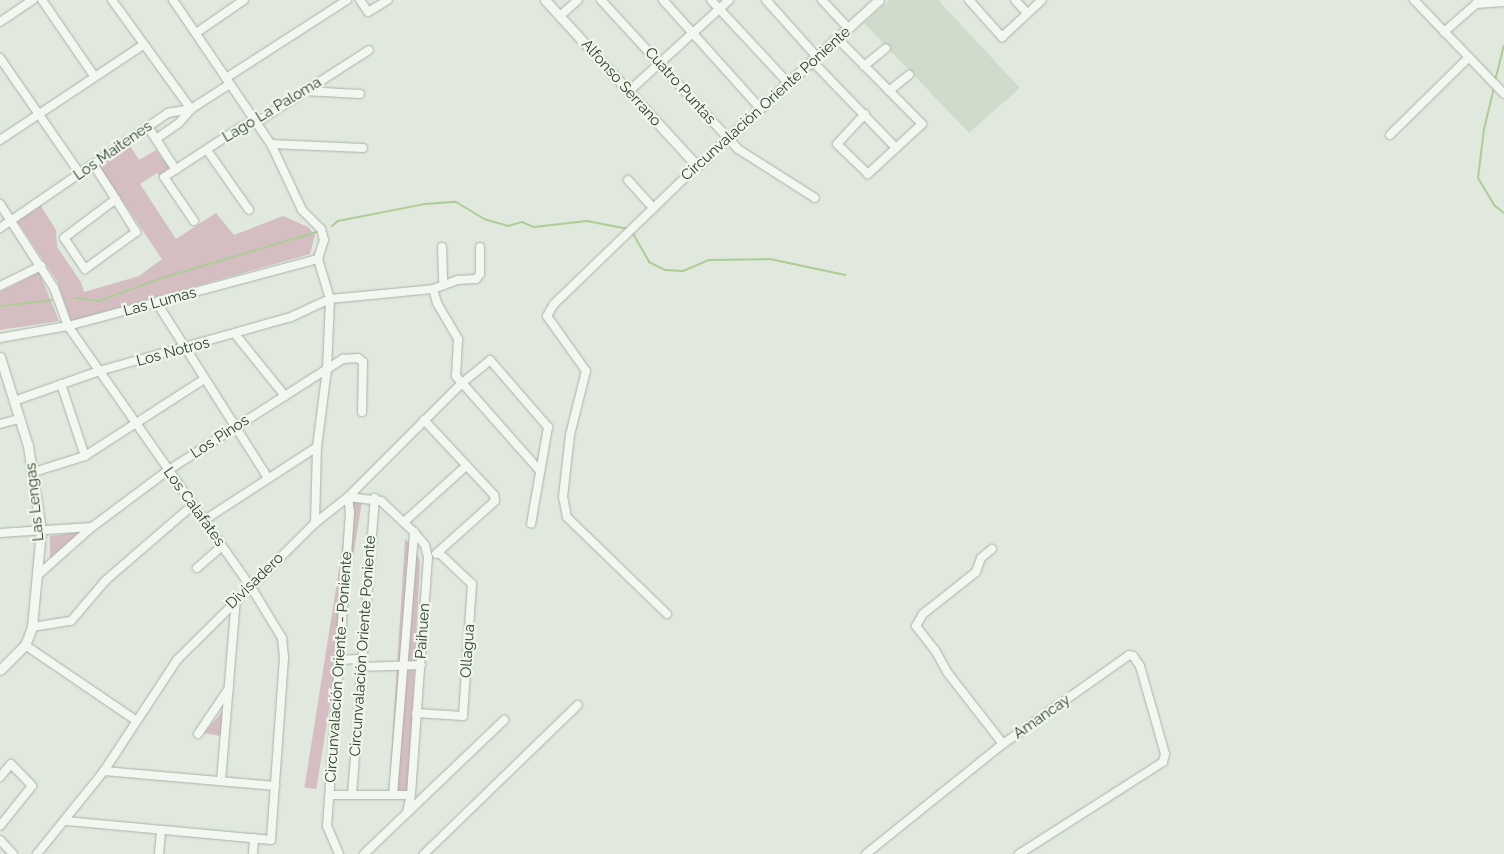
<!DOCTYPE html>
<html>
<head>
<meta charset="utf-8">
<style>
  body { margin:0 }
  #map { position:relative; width:1504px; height:854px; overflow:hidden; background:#e1e9de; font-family:Raleway,sans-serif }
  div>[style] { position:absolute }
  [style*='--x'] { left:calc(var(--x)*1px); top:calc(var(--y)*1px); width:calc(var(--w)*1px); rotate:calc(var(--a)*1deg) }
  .built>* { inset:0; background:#d0dbcb }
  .green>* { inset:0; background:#d4bec2; transform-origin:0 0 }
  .stream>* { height:2px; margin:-1px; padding:0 1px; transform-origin:1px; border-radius:1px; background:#accd95 }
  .roads { filter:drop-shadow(0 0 1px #a8b3a3) drop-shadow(0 0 1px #a8b3a3) }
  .minor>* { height:8px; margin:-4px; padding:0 4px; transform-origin:4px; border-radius:4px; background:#f3f7f1 }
  .tertiary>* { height:9px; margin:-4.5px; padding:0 4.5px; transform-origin:4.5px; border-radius:4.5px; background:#f3f7f1 }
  span { translate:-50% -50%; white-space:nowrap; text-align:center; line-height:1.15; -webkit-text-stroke:4.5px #f0f6ed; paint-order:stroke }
  .street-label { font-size:15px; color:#2e4125 }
</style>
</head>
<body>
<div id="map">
  <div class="built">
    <div style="clip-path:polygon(889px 0,938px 0,1020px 88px,969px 133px,864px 23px)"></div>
  </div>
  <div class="green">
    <div style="clip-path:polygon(129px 144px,139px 160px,156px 150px,172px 171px,161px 178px,157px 173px,140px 184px,176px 239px,216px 213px,234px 235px,283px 216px,308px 227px,315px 235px,310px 254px,71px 321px,57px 281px,17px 221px,41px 206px,56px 230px,57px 247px,81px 282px,84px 292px,139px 276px,162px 259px,98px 165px)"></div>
    <div style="clip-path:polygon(39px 272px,59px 321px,0 330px,0 292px)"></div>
    <div style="left:350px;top:500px;width:12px;height:291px;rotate:9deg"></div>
    <div style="clip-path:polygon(85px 531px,50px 559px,50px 536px)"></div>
    <div style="clip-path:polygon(405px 539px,416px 550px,420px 562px,408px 795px,389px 794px)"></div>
    <div style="clip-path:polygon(231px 701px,226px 737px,204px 733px)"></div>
  </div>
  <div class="stream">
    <div style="--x:1495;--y:81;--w:36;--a:-76"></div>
    <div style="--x:1494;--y:88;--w:42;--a:103.7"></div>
    <div style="--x:1484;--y:129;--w:49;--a:97"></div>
    <div style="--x:1478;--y:178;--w:33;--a:59"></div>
    <div style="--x:1495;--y:206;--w:11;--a:38"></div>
    <div style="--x:332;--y:226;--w:8;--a:-40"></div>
    <div style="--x:338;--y:221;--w:89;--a:-11.1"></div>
    <div style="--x:425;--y:204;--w:31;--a:-4"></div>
    <div style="--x:456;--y:202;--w:33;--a:31"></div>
    <div style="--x:484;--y:219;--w:25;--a:16"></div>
    <div style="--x:508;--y:226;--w:15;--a:-16"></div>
    <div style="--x:522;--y:222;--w:13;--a:23"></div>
    <div style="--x:534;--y:227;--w:53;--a:-6.5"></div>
    <div style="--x:587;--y:221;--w:42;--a:11"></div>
    <div style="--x:632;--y:232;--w:34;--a:60"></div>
    <div style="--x:649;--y:262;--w:18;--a:27"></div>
    <div style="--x:665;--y:270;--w:18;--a:3"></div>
    <div style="--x:683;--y:271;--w:28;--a:-23"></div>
    <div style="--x:709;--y:260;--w:61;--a:-0.9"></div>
    <div style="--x:770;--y:259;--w:77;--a:12"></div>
    <div style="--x:75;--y:298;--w:24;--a:7"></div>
    <div style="--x:99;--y:301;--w:67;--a:-20.1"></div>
    <div style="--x:162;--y:278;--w:161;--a:-16.6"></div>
    <div style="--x:0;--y:306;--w:52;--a:-6.6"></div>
  </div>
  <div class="roads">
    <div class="minor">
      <div style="--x:42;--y:0;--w:93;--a:55.5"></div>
      <div style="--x:112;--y:0;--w:135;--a:54.1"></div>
      <div style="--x:173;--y:0;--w:174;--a:55.8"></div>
      <div style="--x:271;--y:144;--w:73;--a:64.8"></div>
      <div style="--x:302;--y:210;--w:27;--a:45"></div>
      <div style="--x:321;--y:229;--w:11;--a:75"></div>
      <div style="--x:324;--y:240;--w:20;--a:108"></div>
      <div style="--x:360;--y:0;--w:14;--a:56"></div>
      <div style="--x:368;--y:12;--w:23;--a:-31"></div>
      <div style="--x:601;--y:0;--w:202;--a:47.4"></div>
      <div style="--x:738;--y:149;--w:91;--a:32.5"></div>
      <div style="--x:663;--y:0;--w:145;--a:48.1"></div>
      <div style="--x:711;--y:0;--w:113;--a:47.1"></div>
      <div style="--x:766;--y:0;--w:76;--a:48.2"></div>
      <div style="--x:822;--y:0;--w:38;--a:47"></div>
      <div style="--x:969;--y:0;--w:50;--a:48.3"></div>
      <div style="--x:1002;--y:37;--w:54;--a:-42.8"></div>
      <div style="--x:1015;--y:0;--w:18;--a:47"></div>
      <div style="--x:1414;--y:0;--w:130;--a:46.2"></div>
      <div style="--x:560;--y:16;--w:24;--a:-42"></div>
      <div style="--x:0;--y:22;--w:40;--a:-34"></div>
      <div style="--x:1444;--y:32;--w:43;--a:-41.2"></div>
      <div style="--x:1476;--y:4;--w:28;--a:-4"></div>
      <div style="--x:196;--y:33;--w:58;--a:-34.5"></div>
      <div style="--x:837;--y:38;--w:121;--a:45.3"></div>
      <div style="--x:922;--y:124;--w:74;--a:137.2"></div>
      <div style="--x:868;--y:174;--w:43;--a:-135.9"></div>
      <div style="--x:837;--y:144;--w:41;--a:-47"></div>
      <div style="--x:0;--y:58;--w:141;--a:55.4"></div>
      <div style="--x:812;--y:61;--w:121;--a:46"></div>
      <div style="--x:864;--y:66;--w:28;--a:-39"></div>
      <div style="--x:226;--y:78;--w:144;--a:-32.8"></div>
      <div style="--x:304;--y:91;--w:56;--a:3.1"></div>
      <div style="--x:629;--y:91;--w:135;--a:-42.3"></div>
      <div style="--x:889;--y:91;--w:26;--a:-39"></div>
      <div style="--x:148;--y:127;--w:51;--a:56.9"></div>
      <div style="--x:1390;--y:135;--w:111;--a:-44.6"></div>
      <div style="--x:156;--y:139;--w:28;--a:-35"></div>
      <div style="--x:179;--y:123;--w:18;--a:-49"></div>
      <div style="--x:0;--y:140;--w:172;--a:-33.6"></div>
      <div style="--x:271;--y:144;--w:92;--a:2.5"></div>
      <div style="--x:207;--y:150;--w:73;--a:55"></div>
      <div style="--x:93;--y:164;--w:37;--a:57"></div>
      <div style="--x:113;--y:195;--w:44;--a:58.1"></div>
      <div style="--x:136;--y:232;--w:63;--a:144"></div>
      <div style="--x:85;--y:269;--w:37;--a:-124"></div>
      <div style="--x:64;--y:238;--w:65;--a:-36.9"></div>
      <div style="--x:628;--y:180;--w:38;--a:48"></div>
      <div style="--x:0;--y:204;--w:100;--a:57.3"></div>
      <div style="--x:54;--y:288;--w:40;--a:69.8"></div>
      <div style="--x:68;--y:326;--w:319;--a:55"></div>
      <div style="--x:251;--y:587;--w:60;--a:58.7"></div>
      <div style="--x:282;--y:638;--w:20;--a:84"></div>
      <div style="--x:284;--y:658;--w:182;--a:94.1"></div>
      <div style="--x:271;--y:840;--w:207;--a:-174.7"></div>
      <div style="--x:194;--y:221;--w:53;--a:-124.3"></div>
      <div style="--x:164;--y:177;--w:92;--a:-33"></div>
      <div style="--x:241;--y:127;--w:22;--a:-21"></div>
      <div style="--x:262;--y:119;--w:127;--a:-32.8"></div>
      <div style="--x:0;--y:228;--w:204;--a:-34.4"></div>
      <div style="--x:168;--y:113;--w:23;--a:-10"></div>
      <div style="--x:191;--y:109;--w:46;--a:-32.7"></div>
      <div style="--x:442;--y:247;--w:38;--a:88"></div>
      <div style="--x:0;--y:286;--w:46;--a:-26"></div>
      <div style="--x:433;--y:289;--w:15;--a:74"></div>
      <div style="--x:437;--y:303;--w:42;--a:59.7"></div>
      <div style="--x:458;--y:339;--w:37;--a:93"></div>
      <div style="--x:456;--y:376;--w:127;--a:48.5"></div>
      <div style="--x:157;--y:303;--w:207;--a:57.6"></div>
      <div style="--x:235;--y:334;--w:80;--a:51.1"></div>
      <div style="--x:0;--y:338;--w:69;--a:-10"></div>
      <div style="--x:68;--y:326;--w:259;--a:-15"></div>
      <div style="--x:61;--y:384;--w:76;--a:71.6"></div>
      <div style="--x:14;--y:401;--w:90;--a:-19.4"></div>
      <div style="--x:99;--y:371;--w:199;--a:-15.7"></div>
      <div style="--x:291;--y:317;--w:43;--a:-24.8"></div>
      <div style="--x:330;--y:299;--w:103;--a:-5.5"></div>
      <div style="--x:433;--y:289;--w:27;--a:-20"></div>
      <div style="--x:458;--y:280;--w:18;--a:-3"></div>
      <div style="--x:476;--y:279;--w:6;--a:-51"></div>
      <div style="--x:480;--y:274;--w:27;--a:-90"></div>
      <div style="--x:424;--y:420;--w:103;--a:47"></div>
      <div style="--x:494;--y:495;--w:6;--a:81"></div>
      <div style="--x:495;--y:501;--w:79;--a:138.1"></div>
      <div style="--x:0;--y:424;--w:20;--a:-15"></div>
      <div style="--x:34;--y:472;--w:53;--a:-17.4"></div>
      <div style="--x:85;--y:456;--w:140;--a:-32.8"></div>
      <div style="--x:203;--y:521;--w:136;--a:-33"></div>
      <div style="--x:404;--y:522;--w:84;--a:-42.1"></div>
      <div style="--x:315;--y:523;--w:76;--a:-88.5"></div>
      <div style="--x:317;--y:447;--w:79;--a:-82.7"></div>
      <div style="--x:327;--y:369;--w:70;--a:-87.5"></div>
      <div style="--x:330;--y:299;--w:42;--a:-106.7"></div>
      <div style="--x:0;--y:533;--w:92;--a:-3.7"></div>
      <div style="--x:92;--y:527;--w:94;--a:-36.7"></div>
      <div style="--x:167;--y:471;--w:209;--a:-32.5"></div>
      <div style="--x:343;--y:359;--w:15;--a:-4"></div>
      <div style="--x:358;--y:358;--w:6;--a:39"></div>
      <div style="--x:363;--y:362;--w:50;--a:91.1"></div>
      <div style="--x:992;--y:549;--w:14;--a:141"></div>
      <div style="--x:981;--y:558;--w:15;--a:110"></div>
      <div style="--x:976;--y:572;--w:68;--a:141.6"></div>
      <div style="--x:923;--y:614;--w:14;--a:120"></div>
      <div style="--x:916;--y:626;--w:31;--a:52"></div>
      <div style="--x:935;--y:650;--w:25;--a:61"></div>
      <div style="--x:947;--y:672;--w:91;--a:52.1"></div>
      <div style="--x:197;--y:568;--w:33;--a:-41"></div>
      <div style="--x:39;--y:574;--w:71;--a:-41.6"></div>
      <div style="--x:667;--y:614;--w:139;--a:-135.9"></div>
      <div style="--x:567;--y:517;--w:20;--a:-101"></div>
      <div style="--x:563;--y:497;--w:62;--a:-83.6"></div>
      <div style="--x:570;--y:435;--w:66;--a:-76"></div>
      <div style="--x:586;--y:371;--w:67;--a:-125.3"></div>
      <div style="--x:547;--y:316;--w:14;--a:-60"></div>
      <div style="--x:554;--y:304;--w:199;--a:-44"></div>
      <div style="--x:32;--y:627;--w:39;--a:-9"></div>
      <div style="--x:71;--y:621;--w:54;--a:-49.5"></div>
      <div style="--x:106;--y:580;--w:115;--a:-40.8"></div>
      <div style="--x:25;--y:645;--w:135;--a:34.2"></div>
      <div style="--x:340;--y:660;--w:22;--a:-3"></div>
      <div style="--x:361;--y:667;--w:60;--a:-1.9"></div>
      <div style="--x:416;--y:713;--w:47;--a:3.7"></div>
      <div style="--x:463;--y:716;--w:132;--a:-86.1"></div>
      <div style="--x:472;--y:584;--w:45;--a:-136.8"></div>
      <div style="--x:198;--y:734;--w:55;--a:-56"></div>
      <div style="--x:104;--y:771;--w:172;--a:5"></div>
      <div style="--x:0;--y:777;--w:17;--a:-50"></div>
      <div style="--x:11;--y:764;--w:30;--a:46"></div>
      <div style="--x:32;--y:786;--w:51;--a:128.7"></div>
      <div style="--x:221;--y:781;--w:184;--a:-85.3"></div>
      <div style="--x:330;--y:795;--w:81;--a:0"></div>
      <div style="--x:352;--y:795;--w:298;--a:-85.6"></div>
      <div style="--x:393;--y:795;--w:264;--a:-85.4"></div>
      <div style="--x:0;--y:840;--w:19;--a:47"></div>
      <div style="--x:37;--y:854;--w:107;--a:-51.1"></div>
      <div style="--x:104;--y:771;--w:133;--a:-56.7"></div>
      <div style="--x:177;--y:660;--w:194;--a:-44.8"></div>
      <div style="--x:315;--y:523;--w:42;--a:-38.2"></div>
      <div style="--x:348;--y:497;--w:161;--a:-45"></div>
      <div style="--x:462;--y:383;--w:36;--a:-39"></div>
      <div style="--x:490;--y:360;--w:89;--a:49.1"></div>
      <div style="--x:548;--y:427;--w:98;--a:99.9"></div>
      <div style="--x:159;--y:854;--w:24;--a:-85"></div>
      <div style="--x:253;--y:854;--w:16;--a:-86"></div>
      <div style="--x:339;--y:854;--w:30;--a:-113"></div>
      <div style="--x:327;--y:826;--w:314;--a:-85.8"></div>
      <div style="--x:350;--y:513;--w:16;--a:-97"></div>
      <div style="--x:348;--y:497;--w:33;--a:7"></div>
      <div style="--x:381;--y:501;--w:45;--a:43.2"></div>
      <div style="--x:414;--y:532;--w:17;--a:50"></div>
      <div style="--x:425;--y:545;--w:12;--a:76"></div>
      <div style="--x:428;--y:557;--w:239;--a:94.1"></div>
      <div style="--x:411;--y:795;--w:17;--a:103"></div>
      <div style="--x:364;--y:854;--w:194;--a:-43.7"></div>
      <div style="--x:424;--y:854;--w:214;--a:-44.1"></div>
      <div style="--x:866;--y:854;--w:176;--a:-38.8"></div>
      <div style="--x:1003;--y:744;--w:154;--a:-35.2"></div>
      <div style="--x:1129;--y:655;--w:4;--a:14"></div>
      <div style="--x:1133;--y:656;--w:12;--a:55"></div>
      <div style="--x:1140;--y:666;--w:91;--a:74.1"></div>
      <div style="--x:1165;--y:754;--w:8;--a:104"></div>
      <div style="--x:1163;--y:762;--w:171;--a:147.4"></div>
    </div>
    <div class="tertiary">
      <div style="--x:545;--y:0;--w:225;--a:47.5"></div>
      <div style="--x:697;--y:166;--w:246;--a:-42.4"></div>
      <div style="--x:0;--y:357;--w:93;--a:72.5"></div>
      <div style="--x:28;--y:446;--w:85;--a:81.2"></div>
      <div style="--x:41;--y:530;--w:97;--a:95.3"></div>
      <div style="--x:32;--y:627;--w:19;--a:111"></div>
      <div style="--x:25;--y:645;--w:35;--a:135"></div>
    </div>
  </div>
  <div class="street-label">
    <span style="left:621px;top:83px;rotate:48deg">Alfonso Serrano</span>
    <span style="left:680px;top:86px;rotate:48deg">Cuatro Puntas</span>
    <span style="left:766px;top:104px;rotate:-42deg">Circunvalación Oriente Poniente</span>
    <span style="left:272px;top:110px;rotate:-31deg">Lago La Paloma</span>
    <span style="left:113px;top:151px;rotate:-35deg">Los Maitenes</span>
    <span style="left:160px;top:302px;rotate:-15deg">Las Lumas</span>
    <span style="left:173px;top:352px;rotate:-15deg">Los Notros</span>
    <span style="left:220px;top:437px;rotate:-33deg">Los Pinos</span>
    <span style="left:35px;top:502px;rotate:-96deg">Las Lengas</span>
    <span style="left:194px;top:507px;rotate:54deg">Los Calafates</span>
    <span style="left:255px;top:581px;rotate:-44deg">Divisadero</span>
    <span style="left:423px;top:631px;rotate:-86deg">Paihuen</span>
    <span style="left:363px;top:646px;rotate:-86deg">Circunvalación Oriente Poniente</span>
    <span style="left:468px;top:651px;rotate:-86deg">Ollagua</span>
    <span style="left:339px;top:667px;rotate:-86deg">Circunvalación Oriente - Poniente</span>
    <span style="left:1042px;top:717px;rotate:-35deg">Amancay</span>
  </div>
</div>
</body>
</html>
